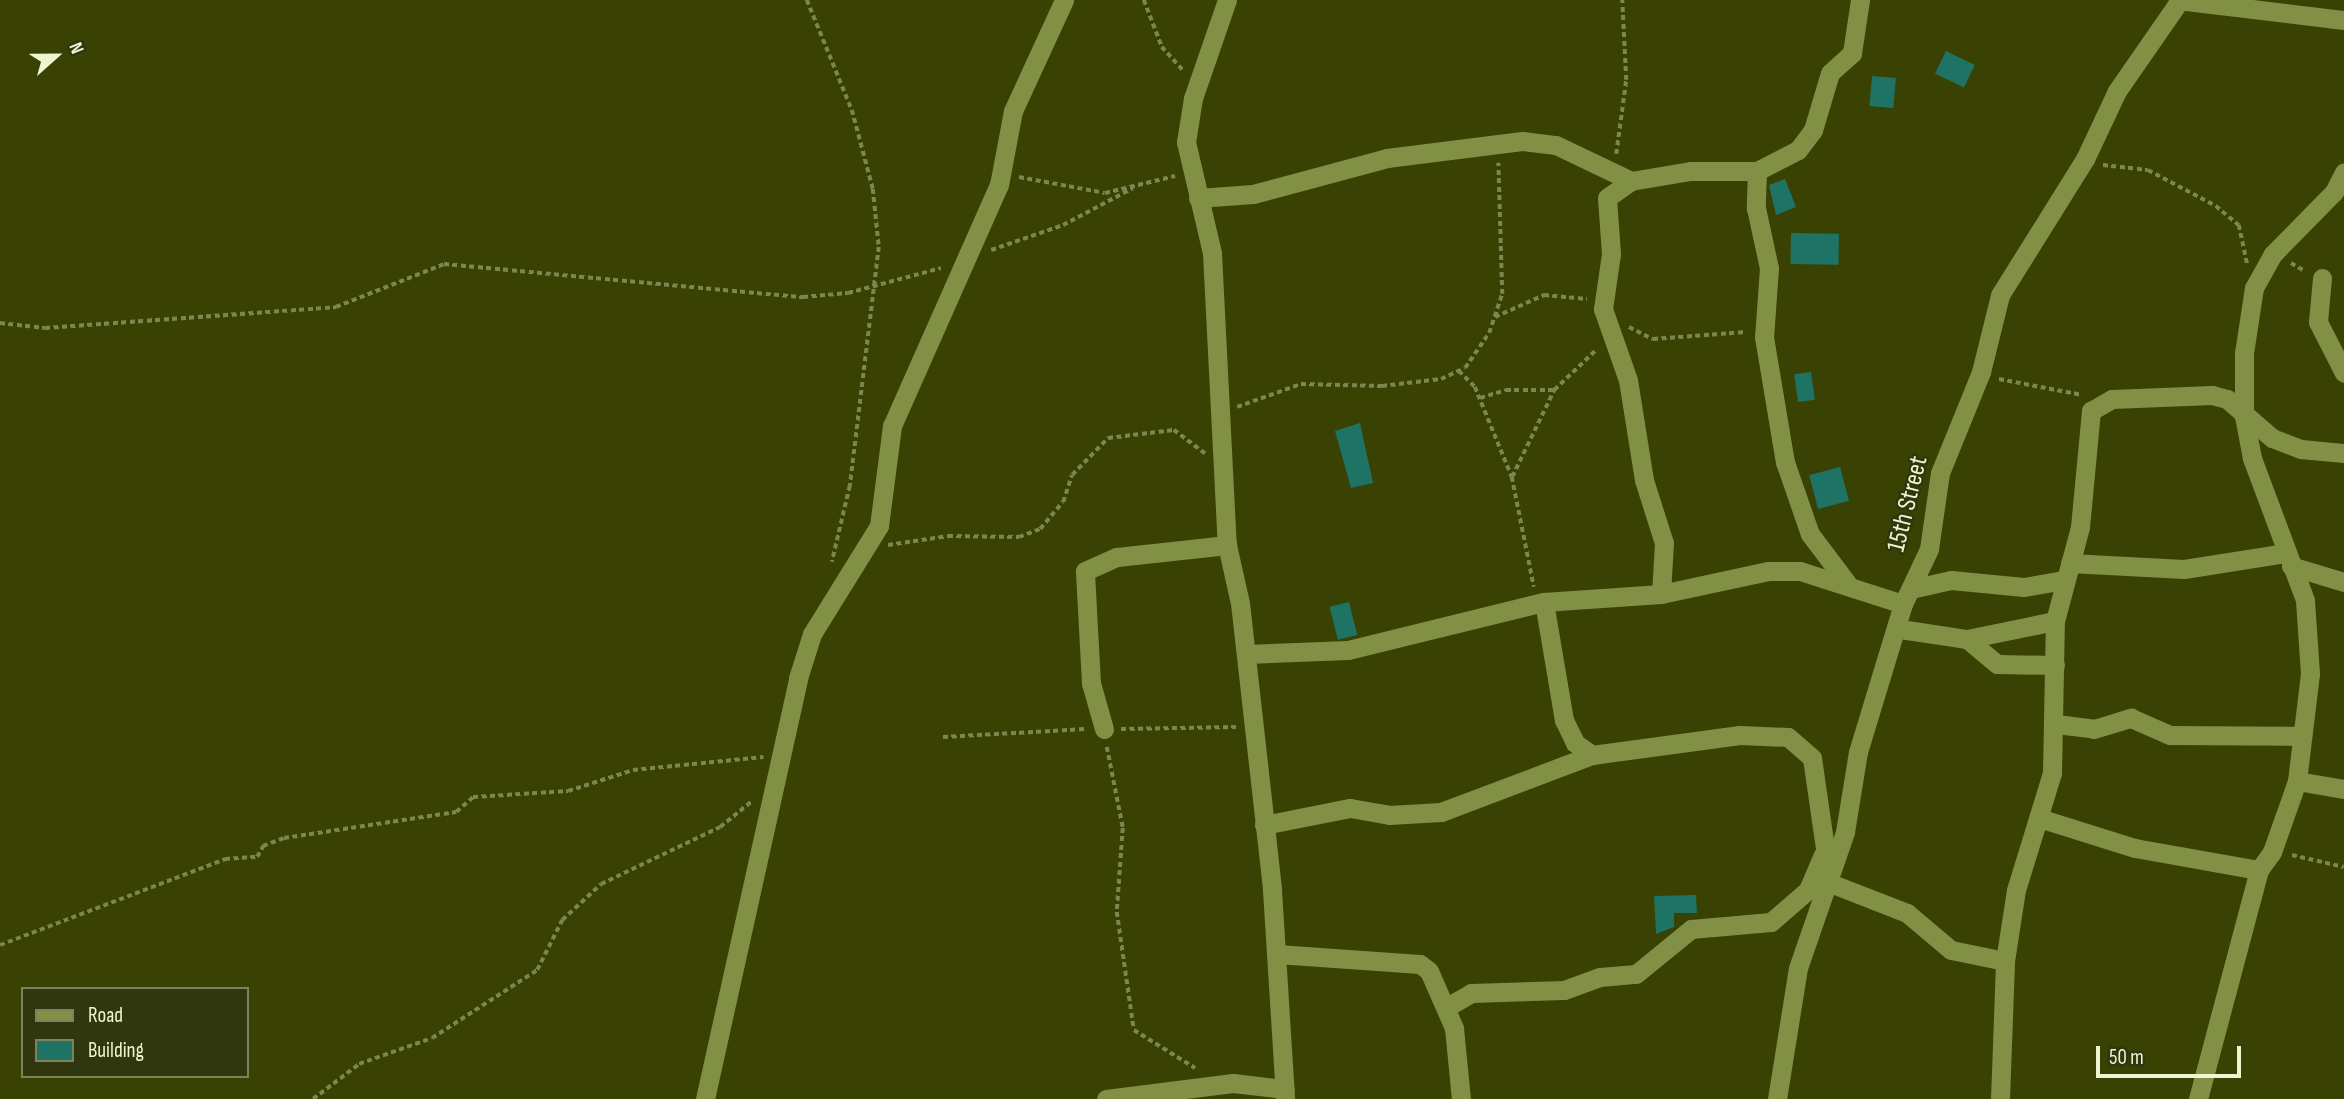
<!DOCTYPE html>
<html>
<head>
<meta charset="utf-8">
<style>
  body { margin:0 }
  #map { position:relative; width:2344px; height:1099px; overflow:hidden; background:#394203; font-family:"Sofia Sans Condensed",sans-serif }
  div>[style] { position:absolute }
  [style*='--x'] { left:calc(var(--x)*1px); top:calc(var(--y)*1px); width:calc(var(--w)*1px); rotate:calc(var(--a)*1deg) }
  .building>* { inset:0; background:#1f7364; transform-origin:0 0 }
  .path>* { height:3.5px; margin-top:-1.75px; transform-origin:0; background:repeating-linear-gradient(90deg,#7d8651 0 5px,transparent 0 8.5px) }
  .minor>* { height:19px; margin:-9.5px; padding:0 9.5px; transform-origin:9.5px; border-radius:9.5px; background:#829045 }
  span { translate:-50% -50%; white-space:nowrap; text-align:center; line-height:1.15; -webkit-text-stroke:5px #30370e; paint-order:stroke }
  .street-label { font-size:26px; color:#edf6d0 }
  .legend { position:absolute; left:21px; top:987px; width:228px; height:91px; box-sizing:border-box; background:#30370e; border:2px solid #7c835c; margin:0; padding:9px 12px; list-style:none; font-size:21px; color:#edf6d0 }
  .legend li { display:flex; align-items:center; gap:14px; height:35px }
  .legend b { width:35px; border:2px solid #7c835c }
  .north { position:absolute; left:21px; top:21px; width:70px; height:70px; -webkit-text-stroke:5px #30370e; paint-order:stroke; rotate:69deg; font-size:19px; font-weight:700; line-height:28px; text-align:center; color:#edf6d0 }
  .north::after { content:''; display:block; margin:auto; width:24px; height:32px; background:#edf6d0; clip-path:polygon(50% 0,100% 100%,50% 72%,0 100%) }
  .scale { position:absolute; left:2096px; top:1046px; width:145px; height:32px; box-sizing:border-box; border:4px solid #edf6d0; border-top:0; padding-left:9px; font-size:21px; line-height:24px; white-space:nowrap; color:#edf6d0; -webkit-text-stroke:5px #30370e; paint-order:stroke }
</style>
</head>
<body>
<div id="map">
  <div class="building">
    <div style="left:1946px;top:51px;width:32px;height:25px;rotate:26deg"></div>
    <div style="left:1872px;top:76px;width:24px;height:30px;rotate:5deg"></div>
    <div style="clip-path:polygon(1785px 179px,1796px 207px,1776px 215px,1769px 185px)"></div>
    <div style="left:1791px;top:233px;width:48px;height:31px;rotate:1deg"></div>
    <div style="left:1811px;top:372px;width:28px;height:17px;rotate:82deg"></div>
    <div style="clip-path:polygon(1360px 423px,1373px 483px,1351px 488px,1335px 431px)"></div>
    <div style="left:1840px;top:467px;width:35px;height:32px;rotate:75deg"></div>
    <div style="left:1349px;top:602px;width:34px;height:20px;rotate:76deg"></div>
    <div style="clip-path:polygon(1696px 895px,1697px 913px,1674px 913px,1674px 927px,1656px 934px,1654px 896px)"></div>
  </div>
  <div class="path">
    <div style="--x:807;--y:0;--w:119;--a:67.8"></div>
    <div style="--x:852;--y:110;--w:82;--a:75.1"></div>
    <div style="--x:873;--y:189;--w:58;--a:84.1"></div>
    <div style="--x:879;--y:247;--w:241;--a:96.9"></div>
    <div style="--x:850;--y:486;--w:78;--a:103.3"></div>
    <div style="--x:1144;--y:0;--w:50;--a:69"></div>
    <div style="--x:1162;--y:47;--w:31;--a:48"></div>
    <div style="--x:1616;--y:154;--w:75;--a:-82.3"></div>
    <div style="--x:1626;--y:80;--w:80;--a:-92.9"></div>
    <div style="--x:2103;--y:165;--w:45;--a:6.3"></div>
    <div style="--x:2148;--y:170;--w:77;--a:27.9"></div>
    <div style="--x:2216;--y:206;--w:30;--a:40"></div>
    <div style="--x:2239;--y:225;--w:40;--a:78"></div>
    <div style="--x:1019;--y:177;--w:87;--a:10.5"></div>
    <div style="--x:1105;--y:193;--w:72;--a:-13.7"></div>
    <div style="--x:991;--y:250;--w:76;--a:-19.1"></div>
    <div style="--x:1063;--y:225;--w:79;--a:-27.9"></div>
    <div style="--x:2291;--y:263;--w:16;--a:30"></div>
    <div style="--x:1495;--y:317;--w:54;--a:-24.2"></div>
    <div style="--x:1544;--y:295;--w:43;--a:5.3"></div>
    <div style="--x:0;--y:323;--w:45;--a:6.3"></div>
    <div style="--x:45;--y:328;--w:292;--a:-4.1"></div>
    <div style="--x:336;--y:307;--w:116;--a:-21.7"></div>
    <div style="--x:444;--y:264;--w:361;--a:5.3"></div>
    <div style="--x:803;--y:297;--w:45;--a:-5.1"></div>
    <div style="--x:848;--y:293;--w:96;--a:-15"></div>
    <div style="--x:1629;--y:327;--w:27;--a:27"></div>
    <div style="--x:1653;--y:339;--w:93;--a:-4.3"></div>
    <div style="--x:1459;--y:371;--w:23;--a:45"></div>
    <div style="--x:1475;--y:387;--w:97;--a:67.7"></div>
    <div style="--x:1512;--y:477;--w:112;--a:78.7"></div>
    <div style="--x:1999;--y:379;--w:85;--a:10.9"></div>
    <div style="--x:1480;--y:398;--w:27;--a:-17"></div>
    <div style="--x:1506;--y:390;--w:48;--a:0"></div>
    <div style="--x:1237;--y:407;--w:68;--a:-19.8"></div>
    <div style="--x:1301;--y:384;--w:81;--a:1.4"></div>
    <div style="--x:1382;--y:386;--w:59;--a:-6.8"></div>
    <div style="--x:1441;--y:379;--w:26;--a:-25"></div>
    <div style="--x:1465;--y:368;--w:42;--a:-55.6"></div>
    <div style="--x:1489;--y:333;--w:41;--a:-71.6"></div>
    <div style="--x:1502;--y:294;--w:131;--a:-91.7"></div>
    <div style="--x:1512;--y:477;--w:97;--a:-64.2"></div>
    <div style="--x:1554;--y:390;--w:59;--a:-43.6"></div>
    <div style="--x:888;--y:545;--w:61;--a:-8.5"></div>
    <div style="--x:948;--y:536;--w:71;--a:0.8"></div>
    <div style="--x:1019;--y:537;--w:22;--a:-21"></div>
    <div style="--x:1040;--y:529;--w:35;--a:-50"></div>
    <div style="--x:1063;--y:502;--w:28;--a:-72"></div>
    <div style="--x:1072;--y:475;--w:52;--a:-45.8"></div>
    <div style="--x:1108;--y:438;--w:66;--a:-6.9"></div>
    <div style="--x:1174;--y:430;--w:39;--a:37"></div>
    <div style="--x:1121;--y:729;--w:115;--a:-1"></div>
    <div style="--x:943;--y:737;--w:142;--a:-3.2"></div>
    <div style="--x:1107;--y:747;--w:83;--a:78.8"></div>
    <div style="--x:1123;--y:828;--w:84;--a:94.1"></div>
    <div style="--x:1117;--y:912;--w:119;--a:81.8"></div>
    <div style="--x:1134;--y:1030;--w:72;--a:31.9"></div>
    <div style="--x:2292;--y:855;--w:53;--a:13"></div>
    <div style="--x:0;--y:945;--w:241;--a:-20.9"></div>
    <div style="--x:225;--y:859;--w:32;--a:-4"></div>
    <div style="--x:257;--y:857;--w:13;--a:-61"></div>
    <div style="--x:263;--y:846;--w:22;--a:-21"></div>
    <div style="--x:284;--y:838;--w:174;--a:-8.6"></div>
    <div style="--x:456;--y:812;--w:23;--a:-41"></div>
    <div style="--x:473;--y:797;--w:95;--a:-3.6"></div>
    <div style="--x:568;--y:791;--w:68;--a:-17.9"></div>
    <div style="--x:633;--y:770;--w:131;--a:-5.7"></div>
    <div style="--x:313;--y:1099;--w:58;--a:-37.3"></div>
    <div style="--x:359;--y:1064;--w:77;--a:-19.6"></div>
    <div style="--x:432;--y:1038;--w:125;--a:-32.9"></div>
    <div style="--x:537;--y:970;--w:56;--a:-63.4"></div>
    <div style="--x:562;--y:920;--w:53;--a:-42.7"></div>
    <div style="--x:601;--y:884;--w:132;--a:-25.6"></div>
    <div style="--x:720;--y:827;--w:41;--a:-39.1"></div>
  </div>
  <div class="minor">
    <div style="--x:1227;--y:0;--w:104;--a:109.1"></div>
    <div style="--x:1193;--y:98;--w:45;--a:99"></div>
    <div style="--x:1186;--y:142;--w:114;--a:76.8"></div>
    <div style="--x:1212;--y:253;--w:292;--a:87.1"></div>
    <div style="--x:1227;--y:545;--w:59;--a:77.4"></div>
    <div style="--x:1240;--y:603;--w:289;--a:83.6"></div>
    <div style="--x:1272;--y:890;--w:209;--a:86.4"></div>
    <div style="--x:2178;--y:0;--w:167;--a:6.9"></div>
    <div style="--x:1757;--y:171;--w:37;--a:92"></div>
    <div style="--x:1756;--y:208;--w:61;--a:77.8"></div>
    <div style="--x:1769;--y:268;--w:69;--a:94.1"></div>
    <div style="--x:1764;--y:337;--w:127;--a:80.5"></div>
    <div style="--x:1785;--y:462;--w:76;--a:70.9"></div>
    <div style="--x:1810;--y:534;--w:61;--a:52.9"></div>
    <div style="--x:1631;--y:181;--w:29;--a:145"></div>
    <div style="--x:1607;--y:198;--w:56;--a:85.9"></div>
    <div style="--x:1611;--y:254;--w:56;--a:98.3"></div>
    <div style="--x:1603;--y:309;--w:75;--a:70.6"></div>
    <div style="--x:1628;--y:380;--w:101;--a:80.9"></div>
    <div style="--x:1644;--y:480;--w:66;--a:72.4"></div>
    <div style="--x:1664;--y:543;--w:51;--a:93.4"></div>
    <div style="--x:1198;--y:198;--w:55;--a:-4.2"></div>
    <div style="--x:1253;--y:194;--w:139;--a:-15"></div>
    <div style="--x:1387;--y:158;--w:136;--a:-7.2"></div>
    <div style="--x:1522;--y:141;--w:34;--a:7"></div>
    <div style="--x:1556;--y:145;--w:83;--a:25.6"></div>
    <div style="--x:1631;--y:181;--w:60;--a:-9.6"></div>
    <div style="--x:1690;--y:171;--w:67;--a:0"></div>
    <div style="--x:1757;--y:171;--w:46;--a:-27.1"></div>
    <div style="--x:1798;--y:150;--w:25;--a:-53"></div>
    <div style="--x:1813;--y:130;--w:59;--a:-73.4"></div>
    <div style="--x:1830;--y:73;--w:30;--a:-42"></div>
    <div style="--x:1852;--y:53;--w:54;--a:-81.4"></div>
    <div style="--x:2322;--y:278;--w:44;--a:95.2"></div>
    <div style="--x:2318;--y:322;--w:57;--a:63"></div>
    <div style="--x:2070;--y:563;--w:114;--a:3"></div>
    <div style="--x:2184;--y:569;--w:102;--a:-9"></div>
    <div style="--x:2291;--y:566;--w:55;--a:16.8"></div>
    <div style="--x:1911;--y:589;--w:41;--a:-12.7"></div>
    <div style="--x:1951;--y:580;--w:73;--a:5.5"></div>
    <div style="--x:2024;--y:587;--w:40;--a:-10"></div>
    <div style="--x:1544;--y:602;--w:120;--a:80.4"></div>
    <div style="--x:1564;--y:720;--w:25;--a:64"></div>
    <div style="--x:1575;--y:743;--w:21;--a:35"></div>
    <div style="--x:1592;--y:755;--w:149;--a:-7.7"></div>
    <div style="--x:1740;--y:735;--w:48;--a:2.4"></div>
    <div style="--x:1788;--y:737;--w:32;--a:41"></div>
    <div style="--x:1812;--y:758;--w:126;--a:81.8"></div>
    <div style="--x:1830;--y:883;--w:83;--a:21.3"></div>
    <div style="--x:1907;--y:913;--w:57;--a:40.1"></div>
    <div style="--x:1951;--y:950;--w:55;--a:11.5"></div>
    <div style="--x:1900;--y:629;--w:68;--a:8.5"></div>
    <div style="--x:1967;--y:639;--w:39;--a:40"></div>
    <div style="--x:1997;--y:664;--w:58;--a:1"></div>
    <div style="--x:1967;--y:639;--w:90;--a:-11.6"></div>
    <div style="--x:1246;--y:654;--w:102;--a:-2.2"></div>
    <div style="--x:1348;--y:650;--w:202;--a:-13.8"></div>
    <div style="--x:1544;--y:602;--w:117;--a:-3.9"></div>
    <div style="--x:1661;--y:594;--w:109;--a:-12.1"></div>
    <div style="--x:1768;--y:571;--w:32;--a:0"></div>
    <div style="--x:1800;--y:571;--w:108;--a:17.8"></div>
    <div style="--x:2056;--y:724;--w:38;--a:7"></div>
    <div style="--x:2094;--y:729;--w:39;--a:-17"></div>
    <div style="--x:2131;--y:718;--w:43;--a:23.6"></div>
    <div style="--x:2170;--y:735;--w:131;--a:0.4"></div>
    <div style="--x:1104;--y:729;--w:48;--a:-105.8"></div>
    <div style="--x:1091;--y:683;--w:112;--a:-93.1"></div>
    <div style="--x:1085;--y:571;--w:35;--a:-24"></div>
    <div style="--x:1117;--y:557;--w:111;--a:-6.2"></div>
    <div style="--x:2297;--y:781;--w:48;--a:9.7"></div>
    <div style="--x:2039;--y:818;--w:101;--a:17.4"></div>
    <div style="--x:2135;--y:848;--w:126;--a:10.1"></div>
    <div style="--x:1264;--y:825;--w:88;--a:-11.2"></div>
    <div style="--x:1350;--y:808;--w:40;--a:10"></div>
    <div style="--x:1389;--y:815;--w:52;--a:-3.3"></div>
    <div style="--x:1441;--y:812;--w:161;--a:-20.7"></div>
    <div style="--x:1277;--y:954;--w:143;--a:4"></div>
    <div style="--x:1420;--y:964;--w:11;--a:38"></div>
    <div style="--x:1429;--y:971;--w:62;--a:66.3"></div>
    <div style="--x:1454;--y:1028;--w:71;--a:84.4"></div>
    <div style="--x:1447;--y:1007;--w:28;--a:-30"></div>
    <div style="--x:1471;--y:993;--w:93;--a:-1.8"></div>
    <div style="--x:1564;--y:990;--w:38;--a:-20"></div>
    <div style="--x:1600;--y:977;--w:36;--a:-5"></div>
    <div style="--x:1636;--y:974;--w:71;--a:-39.3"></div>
    <div style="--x:1691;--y:929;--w:80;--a:-5"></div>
    <div style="--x:1771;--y:922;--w:49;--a:-40.9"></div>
    <div style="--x:1808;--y:890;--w:38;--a:-67"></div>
    <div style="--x:705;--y:1099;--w:431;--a:-77.5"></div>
    <div style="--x:798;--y:678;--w:46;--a:-72.3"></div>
    <div style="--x:812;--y:634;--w:127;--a:-58.2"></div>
    <div style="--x:879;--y:526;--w:101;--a:-82.6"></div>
    <div style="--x:892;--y:426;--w:264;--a:-66.1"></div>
    <div style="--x:999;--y:185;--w:75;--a:-79.3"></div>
    <div style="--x:1013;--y:111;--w:122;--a:-65.3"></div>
    <div style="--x:1106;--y:1099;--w:128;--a:-7.2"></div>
    <div style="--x:1233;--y:1083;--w:52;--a:6.6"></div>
    <div style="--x:1777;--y:1099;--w:133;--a:-80.9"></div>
    <div style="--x:1798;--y:968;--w:144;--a:-70.9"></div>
    <div style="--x:1845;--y:832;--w:81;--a:-80.8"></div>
    <div style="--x:1858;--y:752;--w:155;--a:-73.1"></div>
    <div style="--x:1903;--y:604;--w:61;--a:-64.7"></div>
    <div style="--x:1929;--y:549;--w:77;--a:-81.8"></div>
    <div style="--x:1940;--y:473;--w:109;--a:-67.9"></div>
    <div style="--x:1981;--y:372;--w:79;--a:-76.1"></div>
    <div style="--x:2000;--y:295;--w:160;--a:-58"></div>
    <div style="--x:2085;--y:159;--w:75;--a:-64.8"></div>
    <div style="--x:2117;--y:91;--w:111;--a:-55.3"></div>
    <div style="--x:2000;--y:1099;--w:138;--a:-87.9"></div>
    <div style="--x:2005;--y:961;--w:72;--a:-81.2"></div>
    <div style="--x:2016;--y:890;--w:122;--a:-72.9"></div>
    <div style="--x:2052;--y:773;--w:152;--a:-88.9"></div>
    <div style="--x:2055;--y:621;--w:97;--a:-75.1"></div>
    <div style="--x:2080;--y:527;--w:117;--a:-84.6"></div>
    <div style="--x:2091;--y:411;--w:24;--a:-30"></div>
    <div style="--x:2112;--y:399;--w:100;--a:-2.3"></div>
    <div style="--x:2212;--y:395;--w:16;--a:15"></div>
    <div style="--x:2227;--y:399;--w:60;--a:40.9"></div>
    <div style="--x:2272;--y:438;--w:31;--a:21"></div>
    <div style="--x:2301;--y:449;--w:43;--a:5.3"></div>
    <div style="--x:2198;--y:1099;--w:237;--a:-75.1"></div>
    <div style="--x:2259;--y:870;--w:22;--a:-54"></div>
    <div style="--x:2272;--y:852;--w:75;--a:-70.6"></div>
    <div style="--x:2297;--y:781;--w:108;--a:-83.1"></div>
    <div style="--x:2310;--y:674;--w:74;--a:-93.9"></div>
    <div style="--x:2305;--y:600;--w:152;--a:-110.5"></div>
    <div style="--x:2252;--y:458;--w:43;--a:-100.8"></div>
    <div style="--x:2244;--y:416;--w:63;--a:-90"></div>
    <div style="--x:2244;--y:353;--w:66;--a:-81.3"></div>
    <div style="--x:2254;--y:288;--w:39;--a:-61"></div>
    <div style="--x:2273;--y:254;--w:87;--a:-45.5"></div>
    <div style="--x:2334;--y:192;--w:22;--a:-63"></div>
  </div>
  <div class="street-label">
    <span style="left:1908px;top:504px;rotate:-76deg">15th Street</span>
  </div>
  <ul class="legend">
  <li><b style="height:9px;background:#829045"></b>Road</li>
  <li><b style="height:19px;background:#1f7364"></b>Building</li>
  </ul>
  <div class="north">N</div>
  <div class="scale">50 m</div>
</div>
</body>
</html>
